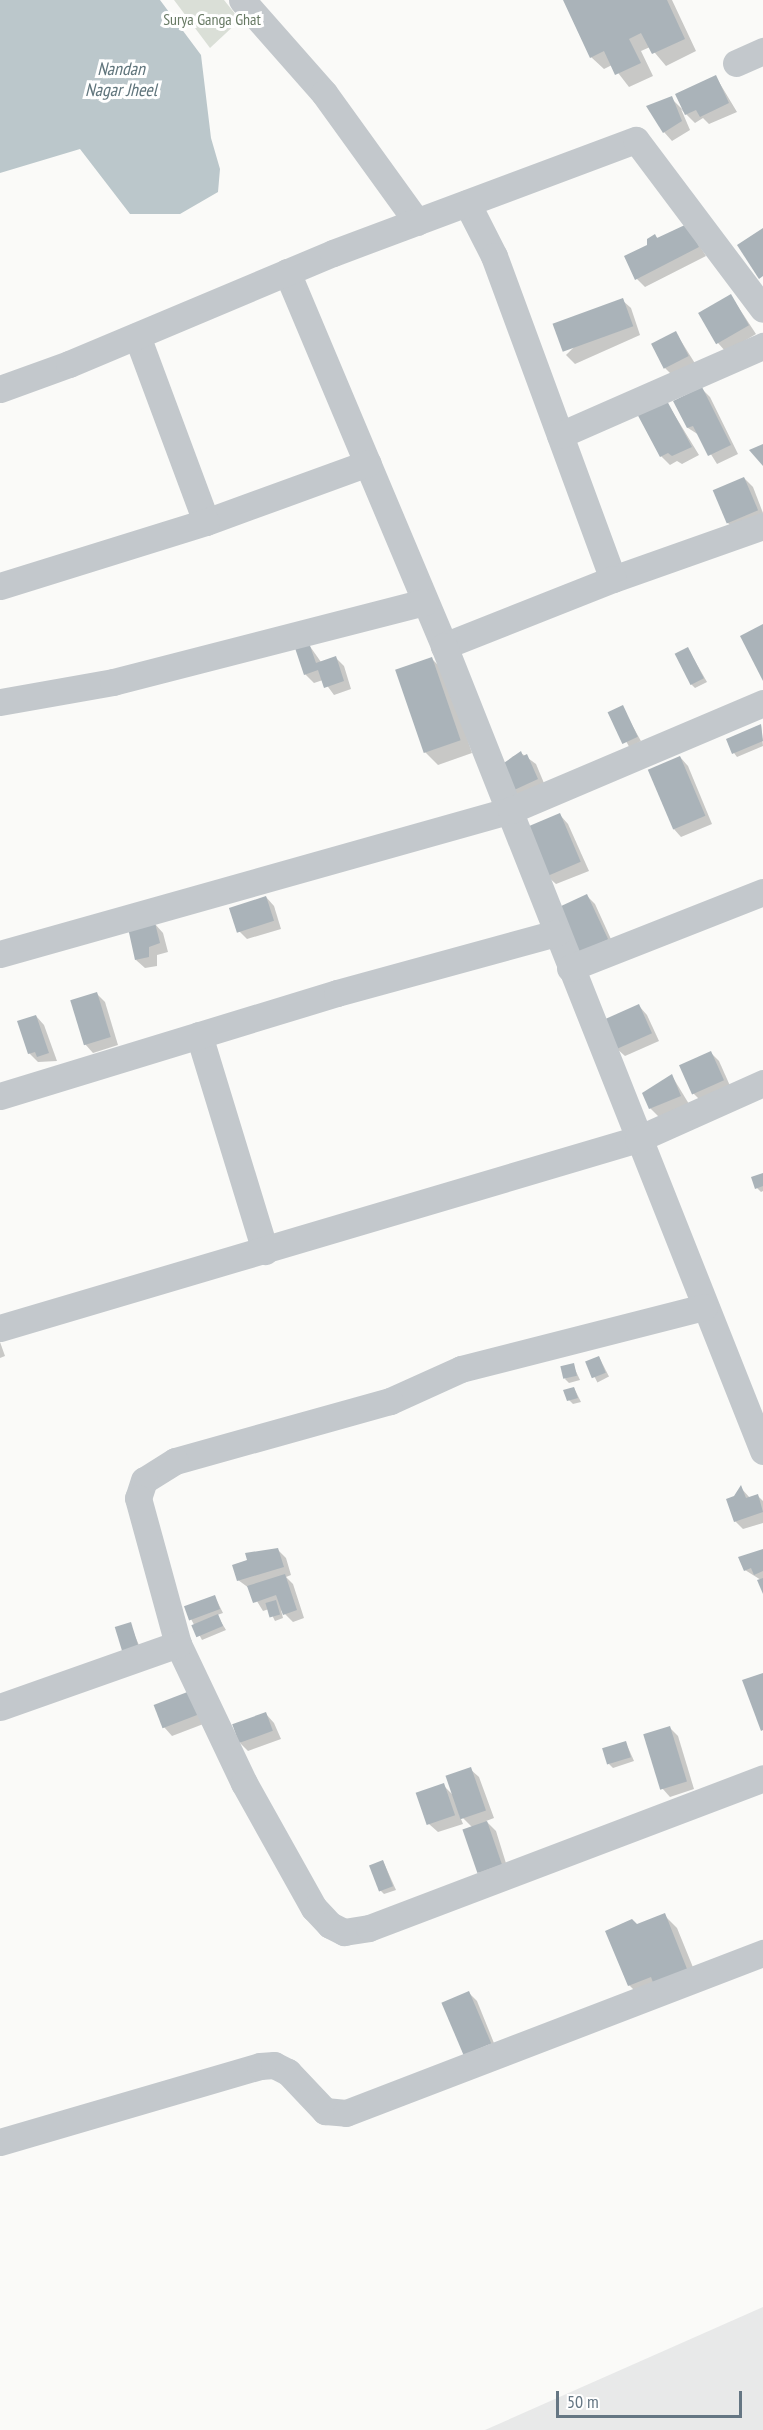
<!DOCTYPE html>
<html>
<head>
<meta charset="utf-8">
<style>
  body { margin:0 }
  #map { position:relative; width:763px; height:2430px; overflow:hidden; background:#fafaf8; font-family:"PT Sans Narrow",sans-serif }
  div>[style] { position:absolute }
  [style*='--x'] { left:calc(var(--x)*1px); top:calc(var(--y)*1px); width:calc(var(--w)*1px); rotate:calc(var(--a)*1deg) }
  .built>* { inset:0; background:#e8e9e9 }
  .green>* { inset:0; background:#dadfd7 }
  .water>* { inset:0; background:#bbc7cb }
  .shadow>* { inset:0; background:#0003; transform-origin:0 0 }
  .building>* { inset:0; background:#aab3b9; transform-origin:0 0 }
  .minor>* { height:27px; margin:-13.5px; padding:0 13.5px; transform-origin:13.5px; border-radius:13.5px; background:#c3c8cc }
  span { translate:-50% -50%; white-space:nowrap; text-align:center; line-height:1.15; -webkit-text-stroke:6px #fff; paint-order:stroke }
  .park-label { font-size:16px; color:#687a64 }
  .water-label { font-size:18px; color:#60757c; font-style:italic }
  .scale { position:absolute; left:556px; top:2391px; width:186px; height:27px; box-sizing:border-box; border:3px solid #657683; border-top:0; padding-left:8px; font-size:18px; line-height:21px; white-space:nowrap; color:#657683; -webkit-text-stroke:4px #fff; paint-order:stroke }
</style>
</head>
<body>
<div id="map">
  <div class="built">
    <div style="clip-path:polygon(763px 2307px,763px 2430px,485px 2430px)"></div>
  </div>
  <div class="green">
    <div style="clip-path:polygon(174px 0,224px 0,240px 20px,210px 48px)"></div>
  </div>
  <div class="water">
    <div style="clip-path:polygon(0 0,160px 0,201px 55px,211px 138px,220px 169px,218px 192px,180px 214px,130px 214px,80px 149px,0 173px)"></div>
  </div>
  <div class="shadow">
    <div style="clip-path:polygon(565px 0,672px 0,696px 51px,666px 66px,650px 47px,641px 51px,653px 76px,629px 87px,612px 65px,604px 69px,591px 57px)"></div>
    <div style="clip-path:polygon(716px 77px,737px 112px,709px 124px,703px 118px,695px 123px,681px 109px,690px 130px,672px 141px,664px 132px,671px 98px,685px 112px)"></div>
    <div style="clip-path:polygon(687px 225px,706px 256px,645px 287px,637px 279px,648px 245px,655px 236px,659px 239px)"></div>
    <div style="clip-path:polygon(731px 296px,756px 334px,726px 352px,718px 343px)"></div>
    <div style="clip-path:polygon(622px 300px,631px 308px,640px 335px,575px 364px,566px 355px)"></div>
    <div style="clip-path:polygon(676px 333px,696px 365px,673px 376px,665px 368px)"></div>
    <div style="clip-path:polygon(701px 388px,710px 397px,738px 454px,717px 464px,699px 435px,688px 428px,675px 401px)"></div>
    <div style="clip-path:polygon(666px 401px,699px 455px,682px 464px,677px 461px,670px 465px,661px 456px,637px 411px)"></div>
    <div style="clip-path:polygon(744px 478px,753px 487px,763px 513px,735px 530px,727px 522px)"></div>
    <div style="clip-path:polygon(309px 645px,321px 662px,335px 657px,344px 666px,351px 689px,334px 695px,323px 680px,314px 683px,305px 674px)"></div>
    <div style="clip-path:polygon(688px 649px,707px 682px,695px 688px,691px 684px)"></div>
    <div style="clip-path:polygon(432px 659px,445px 672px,472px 753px,438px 765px,425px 752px)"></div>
    <div style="left:622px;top:707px;width:39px;height:13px;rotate:61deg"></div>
    <div style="clip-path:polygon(761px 725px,763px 746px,737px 757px,734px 753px)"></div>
    <div style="clip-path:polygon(521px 753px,536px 764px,546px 788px,522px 798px,513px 790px,510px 762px,512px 757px)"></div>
    <div style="clip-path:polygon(680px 757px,688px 766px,712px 824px,681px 837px,673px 828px)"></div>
    <div style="clip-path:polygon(560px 815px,568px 824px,589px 871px,556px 884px,547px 876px)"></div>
    <div style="clip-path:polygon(587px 896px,595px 904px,615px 948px,596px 959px)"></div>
    <div style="clip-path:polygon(266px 897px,274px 906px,281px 929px,247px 939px,239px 931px)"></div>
    <div style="clip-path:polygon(155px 924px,163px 933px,168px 952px,157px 955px,157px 966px,145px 968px,136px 960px)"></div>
    <div style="clip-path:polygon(97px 994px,105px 1002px,118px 1045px,93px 1053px,85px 1044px)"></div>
    <div style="clip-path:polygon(639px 1006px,647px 1015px,659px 1041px,625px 1056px,616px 1048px)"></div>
    <div style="clip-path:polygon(36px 1016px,44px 1025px,57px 1061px,38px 1062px,29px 1053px)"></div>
    <div style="clip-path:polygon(711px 1053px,719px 1061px,731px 1088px,702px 1102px,693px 1093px)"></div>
    <div style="clip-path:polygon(672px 1076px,689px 1104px,659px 1117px,650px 1108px)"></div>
    <div style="clip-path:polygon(763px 1175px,763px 1191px,761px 1192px,757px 1188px)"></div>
    <div style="clip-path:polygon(0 1342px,5px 1356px,0 1358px)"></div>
    <div style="left:599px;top:1357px;width:22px;height:13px;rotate:63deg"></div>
    <div style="clip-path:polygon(573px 1365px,580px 1380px,569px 1383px,565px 1379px)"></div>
    <div style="clip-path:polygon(574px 1388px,581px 1402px,573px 1404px,569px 1400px)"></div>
    <div style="clip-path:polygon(741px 1488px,750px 1498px,757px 1495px,763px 1501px,763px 1523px,743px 1529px,735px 1521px,735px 1497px)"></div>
    <div style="clip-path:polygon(277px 1549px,286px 1558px,291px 1575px,286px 1577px,293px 1584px,304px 1618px,293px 1622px,281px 1610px,283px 1618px,275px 1621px,269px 1609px,263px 1611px,249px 1588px,238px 1580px)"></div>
    <div style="clip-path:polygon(763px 1550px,763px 1590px,761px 1580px,745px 1570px)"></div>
    <div style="clip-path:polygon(215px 1597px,223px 1613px,217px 1615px,226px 1630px,202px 1640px,191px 1619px)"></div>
    <div style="clip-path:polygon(130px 1624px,144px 1657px,132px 1662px)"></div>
    <div style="clip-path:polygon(190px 1693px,206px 1723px,172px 1736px,164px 1727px)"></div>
    <div style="clip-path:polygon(266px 1714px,274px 1723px,281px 1739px,248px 1751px,240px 1743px)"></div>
    <div style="clip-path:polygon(670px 1728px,678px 1736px,694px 1789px,670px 1797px,662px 1788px)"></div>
    <div style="clip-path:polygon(626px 1743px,634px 1761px,613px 1768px,609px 1764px)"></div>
    <div style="clip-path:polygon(470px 1769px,479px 1777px,494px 1818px,486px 1821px,496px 1831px,509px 1873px,487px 1880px,478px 1872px,472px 1827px,459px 1814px,463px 1824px,438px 1832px,429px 1824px,443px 1785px,455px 1797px)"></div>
    <div style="clip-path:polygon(383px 1861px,396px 1890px,384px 1894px,380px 1890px)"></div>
    <div style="clip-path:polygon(664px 1915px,677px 1928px,701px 1987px,642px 1998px,629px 1985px,637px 1926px)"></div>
    <div style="clip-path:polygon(469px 1993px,477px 2001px,498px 2053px,443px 2003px)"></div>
  </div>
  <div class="building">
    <div style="clip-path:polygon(563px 0,667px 0,685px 39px,652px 54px,641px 33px,629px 39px,641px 63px,615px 75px,604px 51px,590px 58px)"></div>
    <div style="clip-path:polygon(716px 75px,729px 103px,700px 117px,696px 110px,685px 115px,675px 94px)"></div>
    <div style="clip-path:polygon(672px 96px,682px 121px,663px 133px,646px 106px)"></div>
    <div style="clip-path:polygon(687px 224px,699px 247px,635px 280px,624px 256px,647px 245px,647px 239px,655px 234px,657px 238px)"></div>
    <div style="clip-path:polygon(763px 228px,763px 276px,759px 279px,737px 245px)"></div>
    <div style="left:731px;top:294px;width:36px;height:38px;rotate:60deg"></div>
    <div style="left:623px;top:298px;width:30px;height:75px;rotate:70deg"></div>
    <div style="left:676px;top:331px;width:28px;height:28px;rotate:63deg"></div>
    <div style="clip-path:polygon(702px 387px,731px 445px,708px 456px,693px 426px,687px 428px,673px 401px)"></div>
    <div style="clip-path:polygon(666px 399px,692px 447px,672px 456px,668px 453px,660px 457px,635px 410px)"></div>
    <div style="clip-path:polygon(763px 444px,763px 466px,749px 450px)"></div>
    <div style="left:744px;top:477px;width:36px;height:34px;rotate:67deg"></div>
    <div style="clip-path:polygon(763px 624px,763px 681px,740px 636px)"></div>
    <div style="clip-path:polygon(309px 643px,316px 663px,336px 656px,344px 681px,324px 688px,318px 670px,304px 675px,295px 648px)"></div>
    <div style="left:688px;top:647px;width:35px;height:15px;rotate:63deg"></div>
    <div style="left:432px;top:657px;width:88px;height:39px;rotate:71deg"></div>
    <div style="left:623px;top:705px;width:35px;height:17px;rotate:65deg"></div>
    <div style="clip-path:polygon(761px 724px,763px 741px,732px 754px,726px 739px)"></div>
    <div style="clip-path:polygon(521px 751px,523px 756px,527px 754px,538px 779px,512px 791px,501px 765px)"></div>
    <div style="left:680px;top:756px;width:65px;height:35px;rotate:67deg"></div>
    <div style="left:560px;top:813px;width:53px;height:38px;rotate:67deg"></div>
    <div style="left:587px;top:894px;width:50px;height:35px;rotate:65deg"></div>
    <div style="left:266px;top:896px;width:26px;height:39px;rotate:72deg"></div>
    <div style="clip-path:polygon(155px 923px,160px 943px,149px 947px,149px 957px,135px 960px,128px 928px)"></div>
    <div style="left:97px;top:992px;width:47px;height:28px;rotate:73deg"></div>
    <div style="left:639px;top:1004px;width:32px;height:40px;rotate:66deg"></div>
    <div style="clip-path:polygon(36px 1015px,49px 1053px,37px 1057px,35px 1052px,28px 1054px,17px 1021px)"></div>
    <div style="left:711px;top:1051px;width:32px;height:35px;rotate:66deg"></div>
    <div style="clip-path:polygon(672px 1074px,681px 1096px,649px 1109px,642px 1093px)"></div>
    <div style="clip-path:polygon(763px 1173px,763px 1186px,755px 1189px,751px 1177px)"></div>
    <div style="left:599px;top:1356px;width:18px;height:15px;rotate:68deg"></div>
    <div style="left:574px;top:1363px;width:13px;height:14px;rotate:77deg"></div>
    <div style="clip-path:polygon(574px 1387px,578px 1398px,567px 1401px,563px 1390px)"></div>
    <div style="clip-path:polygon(741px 1485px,746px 1498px,758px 1494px,763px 1512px,734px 1522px,726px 1499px,734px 1496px)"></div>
    <div style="clip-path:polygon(278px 1548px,284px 1567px,237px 1581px,232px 1565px,247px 1560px,245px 1553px)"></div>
    <div style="clip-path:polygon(763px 1549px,763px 1571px,754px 1575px,751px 1568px,744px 1571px,738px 1557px)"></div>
    <div style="clip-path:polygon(285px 1574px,297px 1610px,283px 1615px,276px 1595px,253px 1603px,247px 1586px)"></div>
    <div style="clip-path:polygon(763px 1578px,763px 1594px,757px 1580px)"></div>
    <div style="left:215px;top:1595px;width:15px;height:33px;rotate:70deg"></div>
    <div style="left:276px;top:1600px;width:15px;height:11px;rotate:74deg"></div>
    <div style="left:218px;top:1614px;width:13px;height:29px;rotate:67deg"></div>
    <div style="left:131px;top:1622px;width:34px;height:17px;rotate:73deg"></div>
    <div style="clip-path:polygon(763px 1673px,763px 1730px,761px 1731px,742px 1680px)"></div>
    <div style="left:190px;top:1691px;width:25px;height:39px;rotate:69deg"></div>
    <div style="left:266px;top:1712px;width:20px;height:36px;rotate:70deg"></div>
    <div style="left:670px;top:1726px;width:58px;height:28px;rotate:73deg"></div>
    <div style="left:626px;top:1741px;width:17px;height:25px;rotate:73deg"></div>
    <div style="left:471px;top:1767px;width:46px;height:27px;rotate:71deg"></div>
    <div style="left:444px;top:1783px;width:34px;height:30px;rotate:71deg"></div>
    <div style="left:487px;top:1821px;width:46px;height:26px;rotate:71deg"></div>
    <div style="left:383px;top:1860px;width:28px;height:15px;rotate:69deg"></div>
    <div style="clip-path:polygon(665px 1913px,689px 1974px,655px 1988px,651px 1977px,628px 1986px,605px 1931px,632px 1919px,637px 1924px)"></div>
    <div style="left:469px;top:1991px;width:57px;height:30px;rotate:67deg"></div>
  </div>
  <div class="minor">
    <div style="--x:242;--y:0;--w:124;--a:48.6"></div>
    <div style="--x:324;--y:93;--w:159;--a:54.2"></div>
    <div style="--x:736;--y:63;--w:30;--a:-24"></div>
    <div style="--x:467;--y:203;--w:59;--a:63"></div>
    <div style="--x:494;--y:256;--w:344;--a:69.8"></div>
    <div style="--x:287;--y:272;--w:406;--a:67.2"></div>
    <div style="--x:137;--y:336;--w:198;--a:69.6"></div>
    <div style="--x:206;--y:522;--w:172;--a:-20"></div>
    <div style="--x:0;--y:389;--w:73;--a:-19.9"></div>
    <div style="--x:69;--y:364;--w:286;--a:-22.8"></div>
    <div style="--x:333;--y:253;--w:323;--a:-20.5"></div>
    <div style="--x:636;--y:140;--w:211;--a:53.1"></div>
    <div style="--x:560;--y:435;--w:222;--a:-23.7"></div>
    <div style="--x:763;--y:526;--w:159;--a:160.5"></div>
    <div style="--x:613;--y:579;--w:182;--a:158.4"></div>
    <div style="--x:444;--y:646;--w:866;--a:68.38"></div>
    <div style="--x:0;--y:586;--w:216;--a:-17.3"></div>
    <div style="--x:0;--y:702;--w:115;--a:-10"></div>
    <div style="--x:113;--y:682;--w:322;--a:-14.4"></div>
    <div style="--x:0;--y:954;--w:531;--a:-15.74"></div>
    <div style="--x:511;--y:810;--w:274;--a:-23"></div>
    <div style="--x:570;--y:968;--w:207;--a:-21.5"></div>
    <div style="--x:199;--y:1035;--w:226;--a:73"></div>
    <div style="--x:0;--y:1096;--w:352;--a:-17"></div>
    <div style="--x:337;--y:993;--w:228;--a:-15.3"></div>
    <div style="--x:704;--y:1307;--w:251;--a:165.7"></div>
    <div style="--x:461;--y:1369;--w:78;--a:155.7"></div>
    <div style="--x:390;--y:1401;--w:223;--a:164.4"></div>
    <div style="--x:175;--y:1461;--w:36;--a:148"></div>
    <div style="--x:144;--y:1480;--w:19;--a:108"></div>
    <div style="--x:138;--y:1498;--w:151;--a:74.7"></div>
    <div style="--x:178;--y:1644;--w:154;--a:64.6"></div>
    <div style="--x:244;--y:1783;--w:143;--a:60.8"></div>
    <div style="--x:314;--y:1908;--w:23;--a:47"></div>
    <div style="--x:330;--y:1925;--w:16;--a:27"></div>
    <div style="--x:344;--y:1932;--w:25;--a:-9"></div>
    <div style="--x:369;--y:1928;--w:422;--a:-20.8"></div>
    <div style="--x:0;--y:1328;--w:665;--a:-16.5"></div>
    <div style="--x:638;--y:1139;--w:137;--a:-24.1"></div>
    <div style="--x:0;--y:1707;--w:189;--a:-19.5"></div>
    <div style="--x:0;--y:2142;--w:271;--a:-16.3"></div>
    <div style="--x:260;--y:2066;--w:14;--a:-4"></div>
    <div style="--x:274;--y:2065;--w:16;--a:27"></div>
    <div style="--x:288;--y:2072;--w:54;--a:46.5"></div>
    <div style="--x:325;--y:2111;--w:21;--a:5"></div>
    <div style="--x:346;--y:2113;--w:447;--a:-21"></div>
  </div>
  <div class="park-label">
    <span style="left:212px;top:19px">Surya Ganga Ghat</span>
  </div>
  <div class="water-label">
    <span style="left:121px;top:80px">Nandan<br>Nagar Jheel</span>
  </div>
  <div class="scale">50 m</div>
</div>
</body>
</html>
